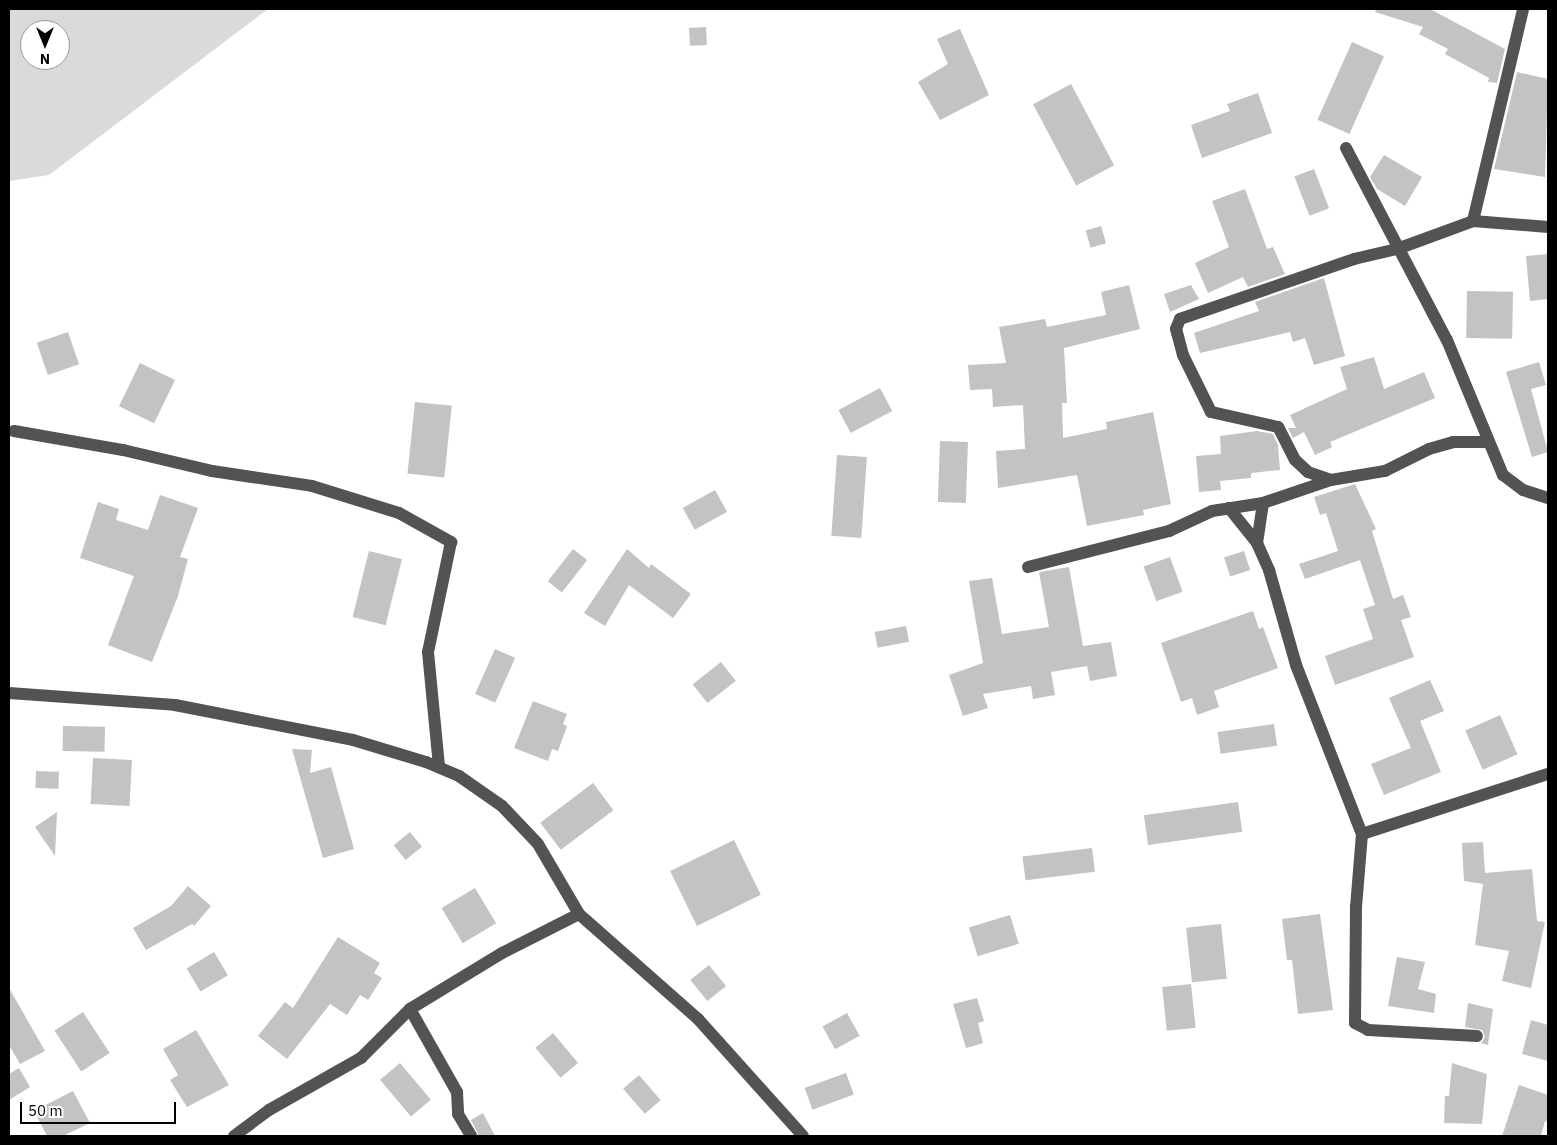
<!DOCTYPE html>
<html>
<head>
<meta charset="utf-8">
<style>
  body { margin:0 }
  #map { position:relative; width:1557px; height:1145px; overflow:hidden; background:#fff; font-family:"IBM Plex Sans",sans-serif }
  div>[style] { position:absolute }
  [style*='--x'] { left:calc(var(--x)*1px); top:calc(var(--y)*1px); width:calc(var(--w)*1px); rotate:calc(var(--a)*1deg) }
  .green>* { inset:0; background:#dadada }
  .building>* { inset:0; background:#c3c3c3; transform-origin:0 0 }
  .minor>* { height:12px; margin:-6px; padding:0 6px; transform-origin:6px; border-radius:6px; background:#535353 }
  span { translate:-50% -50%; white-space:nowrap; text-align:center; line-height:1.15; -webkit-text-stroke:5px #fff; paint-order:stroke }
  .frame { position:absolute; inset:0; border:10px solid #000; pointer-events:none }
  .north { position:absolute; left:20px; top:20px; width:50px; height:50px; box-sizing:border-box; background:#fff; border:1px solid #999; border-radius:50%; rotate:180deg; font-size:14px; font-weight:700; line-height:20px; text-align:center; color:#000 }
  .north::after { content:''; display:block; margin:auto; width:18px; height:22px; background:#000; clip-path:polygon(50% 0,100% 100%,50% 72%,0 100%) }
  .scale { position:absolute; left:20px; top:1102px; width:156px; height:22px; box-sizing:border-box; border:2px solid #000; border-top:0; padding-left:6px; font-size:15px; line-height:18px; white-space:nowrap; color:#000; -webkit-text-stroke:4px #fff; paint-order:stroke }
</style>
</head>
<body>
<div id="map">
  <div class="green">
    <div style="clip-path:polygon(evenodd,9px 9px,268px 9px,49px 175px,9px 181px,9px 9px,30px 30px,60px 30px,60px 60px,30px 60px,30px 30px)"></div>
  </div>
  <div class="building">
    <div style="clip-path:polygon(1376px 9px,1430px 9px,1505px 49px,1497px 83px,1488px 82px,1489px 78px,1445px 54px,1448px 49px,1419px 34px,1423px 27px,1375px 12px)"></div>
    <div style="left:706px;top:27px;width:18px;height:17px;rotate:87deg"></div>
    <div style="clip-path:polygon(960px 29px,989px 95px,940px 120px,918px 82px,948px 64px,937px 39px)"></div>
    <div style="left:1352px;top:42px;width:35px;height:85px;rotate:24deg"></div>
    <div style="clip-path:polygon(1517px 72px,1548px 79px,1545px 177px,1494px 169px)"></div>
    <div style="left:1071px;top:84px;width:92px;height:43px;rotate:62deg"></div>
    <div style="clip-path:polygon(1258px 93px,1272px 133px,1202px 158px,1191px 125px,1230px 111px,1227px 104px)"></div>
    <div style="clip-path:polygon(1384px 155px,1422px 177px,1405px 206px,1377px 189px,1370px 177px)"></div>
    <div style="left:1314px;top:169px;width:42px;height:21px;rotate:69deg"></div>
    <div style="clip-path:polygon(1245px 189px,1267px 249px,1273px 247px,1285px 274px,1248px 287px,1243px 277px,1208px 293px,1195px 263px,1229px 247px,1212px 201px)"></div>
    <div style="left:1101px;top:226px;width:18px;height:16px;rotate:74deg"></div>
    <div style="clip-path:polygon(1548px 254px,1548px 299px,1530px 301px,1526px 256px)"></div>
    <div style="clip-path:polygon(1324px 278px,1345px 356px,1314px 365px,1305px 338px,1293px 342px,1290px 332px,1200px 353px,1194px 333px,1259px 311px,1255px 302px)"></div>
    <div style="clip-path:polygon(1129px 285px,1140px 329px,1064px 348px,1067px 403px,1062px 403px,1063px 438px,1107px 429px,1106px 422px,1153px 412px,1171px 504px,1143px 510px,1144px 515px,1087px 526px,1077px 475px,998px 488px,996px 451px,1025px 449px,1023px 405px,993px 407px,992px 389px,970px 390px,968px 365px,1006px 363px,999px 327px,1045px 319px,1047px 327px,1106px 315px,1101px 292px)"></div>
    <div style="clip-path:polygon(1191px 285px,1199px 299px,1170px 312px,1164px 294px)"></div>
    <div style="left:1467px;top:291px;width:46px;height:47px;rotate:1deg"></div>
    <div style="left:68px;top:332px;width:34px;height:33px;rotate:71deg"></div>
    <div style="clip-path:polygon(1374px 357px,1384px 389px,1424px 372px,1435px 398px,1330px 442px,1332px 447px,1315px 455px,1304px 432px,1293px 438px,1288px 428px,1296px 428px,1290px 415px,1347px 389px,1340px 367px)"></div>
    <div style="clip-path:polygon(1539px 362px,1546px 385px,1531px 389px,1548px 452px,1532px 457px,1506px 372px)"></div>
    <div style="left:140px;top:363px;width:39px;height:48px;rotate:26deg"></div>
    <div style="left:880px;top:388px;width:26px;height:47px;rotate:62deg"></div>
    <div style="left:415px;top:402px;width:37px;height:72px;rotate:6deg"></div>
    <div style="clip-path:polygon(1257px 431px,1273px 434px,1278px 445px,1280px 470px,1251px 473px,1251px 478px,1220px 481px,1221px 490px,1199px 492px,1196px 456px,1221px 454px,1220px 436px)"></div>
    <div style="left:940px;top:441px;width:28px;height:61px;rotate:2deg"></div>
    <div style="left:837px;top:455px;width:30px;height:81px;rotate:4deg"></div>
    <div style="clip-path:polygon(1355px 484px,1376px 529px,1372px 531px,1393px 599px,1403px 595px,1411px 617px,1401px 620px,1414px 657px,1335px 685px,1325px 656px,1373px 639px,1363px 609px,1375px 605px,1360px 560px,1305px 579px,1299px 564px,1338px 551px,1326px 513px,1320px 515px,1314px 497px)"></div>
    <div style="left:715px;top:490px;width:25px;height:37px;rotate:61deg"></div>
    <div style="clip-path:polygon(160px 495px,198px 508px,180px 557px,188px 559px,178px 596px,152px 662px,108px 645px,134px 576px,80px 558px,98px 502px,119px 509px,116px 520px,148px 530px)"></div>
    <div style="left:573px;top:549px;width:18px;height:41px;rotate:38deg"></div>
    <div style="clip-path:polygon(627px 549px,649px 568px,651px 564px,691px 594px,673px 618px,629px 585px,605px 626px,584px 613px)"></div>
    <div style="left:369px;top:551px;width:34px;height:68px;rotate:14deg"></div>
    <div style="left:1244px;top:551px;width:20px;height:21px;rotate:72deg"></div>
    <div style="left:1170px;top:557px;width:37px;height:28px;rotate:70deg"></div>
    <div style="clip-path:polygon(1069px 567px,1083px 646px,1111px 642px,1117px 676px,1090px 681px,1087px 666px,1051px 672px,1055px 695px,1033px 699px,1031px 686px,983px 694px,988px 708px,963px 716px,949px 675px,983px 663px,969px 581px,992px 578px,1002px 634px,1049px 627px,1039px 572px)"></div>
    <div style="clip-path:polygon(1253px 611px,1259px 629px,1263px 627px,1278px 668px,1214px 691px,1219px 707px,1197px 715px,1192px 698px,1181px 702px,1161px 643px)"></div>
    <div style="left:906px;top:626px;width:16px;height:32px;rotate:79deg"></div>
    <div style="left:495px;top:649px;width:22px;height:49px;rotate:24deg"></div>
    <div style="left:721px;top:662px;width:24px;height:36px;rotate:52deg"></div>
    <div style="clip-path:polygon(1430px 680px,1444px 711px,1420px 721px,1441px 772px,1384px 795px,1371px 764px,1411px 748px,1389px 698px)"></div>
    <div style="clip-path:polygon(533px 701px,567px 714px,563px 724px,567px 726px,558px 751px,552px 749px,548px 761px,514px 748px)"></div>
    <div style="left:1500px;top:715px;width:43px;height:38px;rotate:66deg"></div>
    <div style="left:1274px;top:724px;width:22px;height:57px;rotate:82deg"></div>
    <div style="left:63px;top:726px;width:42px;height:25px;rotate:1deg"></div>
    <div style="clip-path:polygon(292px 749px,312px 750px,310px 773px,331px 767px,354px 849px,323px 858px)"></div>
    <div style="left:93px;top:758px;width:39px;height:46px;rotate:3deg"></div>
    <div style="left:36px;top:771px;width:23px;height:17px;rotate:2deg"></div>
    <div style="left:593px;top:783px;width:34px;height:66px;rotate:53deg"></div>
    <div style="left:1238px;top:802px;width:30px;height:95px;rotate:82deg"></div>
    <div style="clip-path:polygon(57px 812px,55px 856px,35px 827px)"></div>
    <div style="left:410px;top:832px;width:19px;height:21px;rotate:51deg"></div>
    <div style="left:734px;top:840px;width:61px;height:71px;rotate:64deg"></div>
    <div style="clip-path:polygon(1483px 842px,1485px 873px,1532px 869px,1537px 921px,1545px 922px,1531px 988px,1502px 981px,1509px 951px,1475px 945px,1483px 884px,1464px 881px,1462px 843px)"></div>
    <div style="left:1092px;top:848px;width:24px;height:70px;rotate:83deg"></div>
    <div style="clip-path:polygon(188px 886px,211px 906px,194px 926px,192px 924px,146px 950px,133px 928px,171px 906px)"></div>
    <div style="left:475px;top:888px;width:41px;height:39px;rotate:59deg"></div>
    <div style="clip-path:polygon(1320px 914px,1333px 1010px,1298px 1014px,1292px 960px,1287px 960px,1282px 919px)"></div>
    <div style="left:1010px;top:915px;width:30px;height:43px;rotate:73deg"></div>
    <div style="left:1221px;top:924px;width:55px;height:35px;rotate:84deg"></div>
    <div style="clip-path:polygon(338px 937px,380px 963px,374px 973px,382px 978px,368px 1000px,360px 995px,347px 1015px,330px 1004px,287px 1059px,258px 1036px,285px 1002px,293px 1008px)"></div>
    <div style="left:214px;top:952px;width:27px;height:32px;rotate:59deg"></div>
    <div style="clip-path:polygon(1397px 957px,1425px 962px,1418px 989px,1436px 994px,1434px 1013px,1388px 1006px)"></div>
    <div style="left:709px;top:965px;width:27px;height:24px;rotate:51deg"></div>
    <div style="left:1191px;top:984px;width:44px;height:29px;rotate:84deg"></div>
    <div style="clip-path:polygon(9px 988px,45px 1051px,20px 1064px,9px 1045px)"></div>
    <div style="clip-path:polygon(977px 998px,984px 1021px,978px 1023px,983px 1043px,966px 1048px,953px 1004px)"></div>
    <div style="clip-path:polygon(1468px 1003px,1493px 1009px,1488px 1045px,1481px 1043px,1485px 1037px,1482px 1030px,1465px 1027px)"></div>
    <div style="left:83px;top:1012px;width:49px;height:34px;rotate:57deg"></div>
    <div style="left:847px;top:1013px;width:26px;height:28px;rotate:61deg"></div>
    <div style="clip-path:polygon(1531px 1020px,1548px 1025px,1548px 1061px,1522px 1054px)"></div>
    <div style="clip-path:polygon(196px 1030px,229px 1085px,187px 1107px,170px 1080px,178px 1075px,163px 1049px)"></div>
    <div style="left:553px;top:1033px;width:39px;height:23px;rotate:50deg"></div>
    <div style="left:400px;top:1063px;width:48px;height:26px;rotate:50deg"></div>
    <div style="clip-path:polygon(1452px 1063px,1487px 1074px,1482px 1124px,1444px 1123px,1445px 1096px,1449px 1096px)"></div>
    <div style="clip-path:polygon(19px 1068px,30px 1087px,9px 1100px,9px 1074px)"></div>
    <div style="left:846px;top:1073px;width:23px;height:44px;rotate:70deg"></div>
    <div style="left:639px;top:1075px;width:33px;height:21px;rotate:49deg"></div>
    <div style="clip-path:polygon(1519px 1085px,1548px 1095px,1548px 1122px,1545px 1121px,1541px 1136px,1502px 1136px)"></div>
    <div style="clip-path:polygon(73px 1091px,90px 1123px,63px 1136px,47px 1136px,34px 1111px)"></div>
    <div style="clip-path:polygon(483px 1113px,495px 1136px,479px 1136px,471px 1120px)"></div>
  </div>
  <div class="minor">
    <div style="--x:1346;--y:148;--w:217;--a:62.3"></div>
    <div style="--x:1447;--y:340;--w:146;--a:67.5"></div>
    <div style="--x:1503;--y:475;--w:25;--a:37"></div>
    <div style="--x:1523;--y:490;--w:26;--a:18"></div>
    <div style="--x:1473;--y:221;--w:218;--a:-76.7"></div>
    <div style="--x:14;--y:431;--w:111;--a:9.9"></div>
    <div style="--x:123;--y:450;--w:91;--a:13.3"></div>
    <div style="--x:212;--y:471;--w:101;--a:8.5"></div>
    <div style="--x:312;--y:486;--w:91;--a:17.2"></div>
    <div style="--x:399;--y:513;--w:60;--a:29.1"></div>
    <div style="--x:451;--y:542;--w:112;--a:101.8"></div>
    <div style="--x:428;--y:652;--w:116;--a:84.5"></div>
    <div style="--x:1331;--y:480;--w:24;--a:-161"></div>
    <div style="--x:1308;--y:472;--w:18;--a:-137"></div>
    <div style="--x:1295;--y:460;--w:37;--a:-117"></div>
    <div style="--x:1278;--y:427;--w:69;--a:-167.4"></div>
    <div style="--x:1211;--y:412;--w:64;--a:-116.2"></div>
    <div style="--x:1183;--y:355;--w:27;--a:-105"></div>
    <div style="--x:1176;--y:329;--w:11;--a:-68"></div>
    <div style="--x:1180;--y:319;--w:184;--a:-19"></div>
    <div style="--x:1354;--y:259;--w:44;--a:-13.1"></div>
    <div style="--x:1397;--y:249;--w:81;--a:-20.2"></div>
    <div style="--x:1473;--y:221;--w:75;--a:4.6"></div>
    <div style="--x:1263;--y:503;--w:40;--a:98.5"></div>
    <div style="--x:1257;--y:543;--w:30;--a:66"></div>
    <div style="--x:1269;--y:570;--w:99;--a:74.1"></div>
    <div style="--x:1296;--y:665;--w:181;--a:68.7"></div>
    <div style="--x:1362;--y:834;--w:73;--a:94.7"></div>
    <div style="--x:1356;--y:907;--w:116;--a:90.5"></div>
    <div style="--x:1355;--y:1023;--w:15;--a:28"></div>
    <div style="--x:1368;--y:1030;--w:109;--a:3.2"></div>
    <div style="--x:1229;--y:508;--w:45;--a:51.3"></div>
    <div style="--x:1028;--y:567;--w:146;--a:-14.3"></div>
    <div style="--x:1169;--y:531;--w:47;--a:-24.9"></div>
    <div style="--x:1212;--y:511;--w:52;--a:-8.9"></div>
    <div style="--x:1263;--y:503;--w:72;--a:-18.7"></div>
    <div style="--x:1331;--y:480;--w:55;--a:-9.5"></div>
    <div style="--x:1385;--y:471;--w:49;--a:-26.6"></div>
    <div style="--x:1429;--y:449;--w:25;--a:-16"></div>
    <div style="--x:1453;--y:442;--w:35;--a:0"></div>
    <div style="--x:9;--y:693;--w:166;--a:4.1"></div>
    <div style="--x:175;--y:705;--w:181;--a:11.1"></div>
    <div style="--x:353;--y:740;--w:76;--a:16.8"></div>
    <div style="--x:426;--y:762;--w:36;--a:23"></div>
    <div style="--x:459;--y:776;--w:52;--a:34.9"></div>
    <div style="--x:502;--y:806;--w:52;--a:46.5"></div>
    <div style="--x:538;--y:844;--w:81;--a:59.6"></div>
    <div style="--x:579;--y:914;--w:159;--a:41.4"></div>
    <div style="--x:698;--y:1019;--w:157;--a:48.1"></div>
    <div style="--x:1362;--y:834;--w:195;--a:-17.9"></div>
    <div style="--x:410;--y:1009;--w:95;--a:60.5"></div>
    <div style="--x:457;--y:1092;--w:22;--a:87"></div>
    <div style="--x:458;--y:1114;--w:26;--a:59"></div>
    <div style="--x:234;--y:1136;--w:44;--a:-36.6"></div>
    <div style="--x:269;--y:1110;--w:106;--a:-29.5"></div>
    <div style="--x:361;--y:1058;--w:69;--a:-45"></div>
    <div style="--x:410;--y:1009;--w:108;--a:-31.3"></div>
    <div style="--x:502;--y:953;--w:86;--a:-26.9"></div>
  </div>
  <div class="frame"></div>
  <div class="north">N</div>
  <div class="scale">50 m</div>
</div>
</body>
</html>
